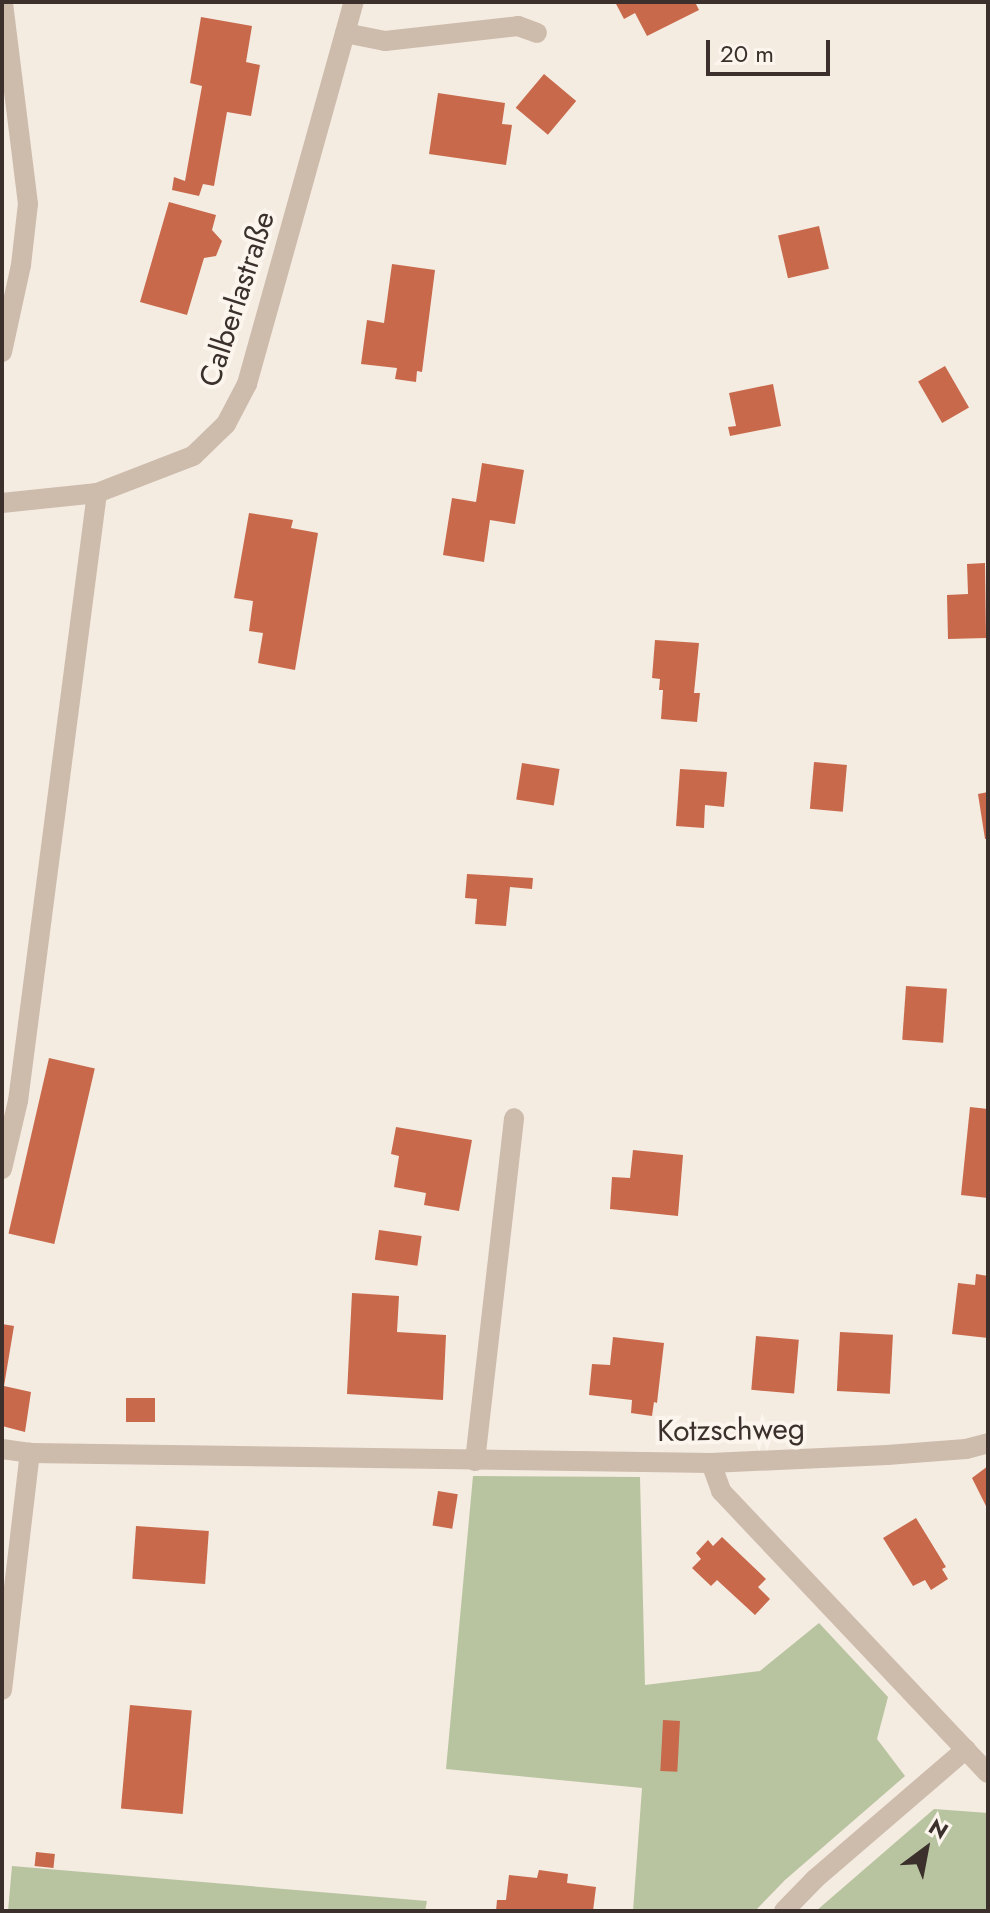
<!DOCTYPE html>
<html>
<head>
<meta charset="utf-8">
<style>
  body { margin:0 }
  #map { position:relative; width:990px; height:1913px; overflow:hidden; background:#f4ebe1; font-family:Jost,sans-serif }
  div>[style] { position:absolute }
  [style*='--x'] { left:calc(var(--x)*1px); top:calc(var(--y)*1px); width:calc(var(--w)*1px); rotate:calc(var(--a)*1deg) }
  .green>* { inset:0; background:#b8c4a0 }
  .building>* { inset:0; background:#c8694b; transform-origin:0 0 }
  .minor>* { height:20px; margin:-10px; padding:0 10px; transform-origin:10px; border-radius:10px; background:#cdbbac }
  span { translate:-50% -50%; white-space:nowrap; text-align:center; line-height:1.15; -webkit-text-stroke:8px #fbf5ee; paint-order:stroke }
  .street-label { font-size:30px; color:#3b302b }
  .frame { position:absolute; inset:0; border:4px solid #3b302b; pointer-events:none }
  .north { position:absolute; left:886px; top:1809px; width:80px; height:80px; -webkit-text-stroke:6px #fbf5ee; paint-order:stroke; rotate:32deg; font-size:22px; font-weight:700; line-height:32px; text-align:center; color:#3b302b }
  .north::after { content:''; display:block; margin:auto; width:28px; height:36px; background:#3b302b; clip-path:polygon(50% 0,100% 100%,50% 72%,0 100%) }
  .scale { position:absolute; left:706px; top:40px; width:124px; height:36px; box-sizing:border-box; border:4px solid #3b302b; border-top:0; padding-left:10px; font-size:24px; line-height:28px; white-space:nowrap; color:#3b302b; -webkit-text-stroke:6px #fbf5ee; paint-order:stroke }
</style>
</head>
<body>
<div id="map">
  <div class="green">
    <div style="clip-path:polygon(473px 1476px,640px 1477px,645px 1685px,760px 1671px,819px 1623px,888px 1697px,877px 1739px,905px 1776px,785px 1880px,755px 1911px,633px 1911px,642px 1788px,446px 1769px)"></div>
    <div style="clip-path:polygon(934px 1809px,988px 1813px,988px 1911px,816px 1911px)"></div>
    <div style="clip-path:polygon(12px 1866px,427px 1901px,425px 1911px,8px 1911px)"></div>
  </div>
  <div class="building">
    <div style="clip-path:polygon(615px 2px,695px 2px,699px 10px,647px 36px,635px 13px,624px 19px)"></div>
    <div style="clip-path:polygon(201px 17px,252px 26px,246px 62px,260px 65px,251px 116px,227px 112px,214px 186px,203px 184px,199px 196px,172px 190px,174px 177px,185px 181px,202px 86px,190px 83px)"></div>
    <div style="left:544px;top:74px;width:42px;height:44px;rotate:40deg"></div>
    <div style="clip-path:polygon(438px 93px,505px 103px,502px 124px,512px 125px,506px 165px,429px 154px)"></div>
    <div style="clip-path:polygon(169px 202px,216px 215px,212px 230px,222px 241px,216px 256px,204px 258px,187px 315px,140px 302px)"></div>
    <div style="left:819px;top:226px;width:44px;height:42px;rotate:77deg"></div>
    <div style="clip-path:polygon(392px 264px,435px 270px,422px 372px,417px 371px,416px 382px,395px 379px,397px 368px,361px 364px,367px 320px,384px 323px)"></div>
    <div style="left:945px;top:366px;width:48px;height:31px;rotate:60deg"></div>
    <div style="clip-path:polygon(773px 384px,781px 426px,730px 436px,728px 427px,736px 426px,729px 393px)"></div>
    <div style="clip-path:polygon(482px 463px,524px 470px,515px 524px,490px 520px,484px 562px,443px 555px,452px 498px,476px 502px)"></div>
    <div style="clip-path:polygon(249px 513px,293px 520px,291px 528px,318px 533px,295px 670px,258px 663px,263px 633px,249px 631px,253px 601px,234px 598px)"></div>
    <div style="clip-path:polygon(985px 563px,986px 638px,948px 639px,947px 595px,968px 594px,967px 564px)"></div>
    <div style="clip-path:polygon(655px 640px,699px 643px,694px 693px,700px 693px,697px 722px,661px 719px,663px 690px,659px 690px,660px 679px,652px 678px)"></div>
    <div style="left:814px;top:762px;width:33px;height:47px;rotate:5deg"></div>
    <div style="left:522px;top:763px;width:38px;height:37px;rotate:9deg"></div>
    <div style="clip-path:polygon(680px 769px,727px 772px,724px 807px,705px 805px,704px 828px,676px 826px)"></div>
    <div style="clip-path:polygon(988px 792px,988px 839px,985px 839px,978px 794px)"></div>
    <div style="clip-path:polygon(467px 874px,533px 878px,532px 889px,510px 887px,506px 926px,475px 924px,477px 899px,465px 898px)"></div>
    <div style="left:906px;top:986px;width:41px;height:54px;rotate:4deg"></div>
    <div style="left:49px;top:1058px;width:47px;height:180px;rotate:13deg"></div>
    <div style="clip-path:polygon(970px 1107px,988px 1109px,988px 1198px,961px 1195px)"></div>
    <div style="clip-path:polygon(396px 1127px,472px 1140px,459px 1211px,424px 1205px,426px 1193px,394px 1187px,399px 1156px,391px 1154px)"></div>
    <div style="clip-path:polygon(633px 1150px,683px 1155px,678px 1216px,610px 1209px,612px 1177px,630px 1178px)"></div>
    <div style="left:379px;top:1230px;width:43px;height:30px;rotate:8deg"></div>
    <div style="clip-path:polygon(976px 1274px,988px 1276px,988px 1338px,952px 1334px,958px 1283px,975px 1285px)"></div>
    <div style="clip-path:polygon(352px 1293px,399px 1296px,397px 1332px,446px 1335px,443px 1400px,347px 1394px)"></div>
    <div style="clip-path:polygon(2px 1324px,14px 1326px,4px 1386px,31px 1392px,25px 1432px,2px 1426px)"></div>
    <div style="left:840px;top:1332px;width:53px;height:59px;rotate:3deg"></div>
    <div style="left:756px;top:1336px;width:43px;height:54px;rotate:5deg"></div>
    <div style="clip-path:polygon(613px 1337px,664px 1343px,657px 1403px,654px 1402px,652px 1416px,631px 1413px,632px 1400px,589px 1395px,592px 1364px,610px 1365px)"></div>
    <div style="left:126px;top:1398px;width:29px;height:24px"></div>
    <div style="clip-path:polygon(988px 1466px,988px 1510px,972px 1478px)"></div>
    <div style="left:438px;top:1491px;width:20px;height:35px;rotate:9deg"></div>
    <div style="clip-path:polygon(916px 1518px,946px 1567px,942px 1569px,948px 1579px,931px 1590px,925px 1580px,913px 1586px,883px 1538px)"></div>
    <div style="left:136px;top:1526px;width:73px;height:53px;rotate:4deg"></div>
    <div style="clip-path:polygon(722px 1537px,766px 1579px,758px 1587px,770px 1599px,755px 1615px,717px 1580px,711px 1586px,692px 1568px,701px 1559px,696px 1553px,708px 1540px,713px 1546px)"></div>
    <div style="left:130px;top:1705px;width:62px;height:104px;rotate:5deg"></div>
    <div style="left:663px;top:1720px;width:17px;height:51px;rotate:3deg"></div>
    <div style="left:36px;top:1852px;width:19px;height:14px;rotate:6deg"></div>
    <div style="clip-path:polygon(539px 1870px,568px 1874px,567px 1883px,596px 1887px,593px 1911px,496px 1911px,497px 1900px,506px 1900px,509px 1875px,537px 1878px)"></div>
  </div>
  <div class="minor">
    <div style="--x:345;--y:33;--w:41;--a:11.3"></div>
    <div style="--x:385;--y:41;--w:134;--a:-6.4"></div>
    <div style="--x:518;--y:26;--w:20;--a:20"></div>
    <div style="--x:2;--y:352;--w:89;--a:-77.7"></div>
    <div style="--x:21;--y:265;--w:61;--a:-83.5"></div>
    <div style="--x:28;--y:204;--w:204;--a:-97.1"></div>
    <div style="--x:2;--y:503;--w:96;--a:-6"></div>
    <div style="--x:97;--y:493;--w:103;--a:-21.1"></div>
    <div style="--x:193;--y:456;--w:46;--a:-44.1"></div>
    <div style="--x:226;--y:424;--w:45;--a:-62.3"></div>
    <div style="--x:247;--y:384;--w:397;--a:-74.4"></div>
    <div style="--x:2;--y:1169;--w:70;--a:-76.8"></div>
    <div style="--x:18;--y:1101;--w:613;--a:-82.6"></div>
    <div style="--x:2;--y:1449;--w:28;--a:8"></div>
    <div style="--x:30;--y:1453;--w:681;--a:0.84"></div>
    <div style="--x:711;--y:1463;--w:176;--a:-2.6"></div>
    <div style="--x:887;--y:1455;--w:79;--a:-4.3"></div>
    <div style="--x:966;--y:1449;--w:23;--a:-15"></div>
    <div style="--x:475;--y:1461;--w:345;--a:-83.5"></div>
    <div style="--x:711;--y:1463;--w:30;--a:70"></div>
    <div style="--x:721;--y:1491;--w:388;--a:46.6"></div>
    <div style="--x:2;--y:1690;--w:239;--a:-83.3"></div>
    <div style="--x:784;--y:1911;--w:45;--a:-45.9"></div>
    <div style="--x:815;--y:1879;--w:199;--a:-40.7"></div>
  </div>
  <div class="street-label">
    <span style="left:237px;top:299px;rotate:-72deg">Calberlastraße</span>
    <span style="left:731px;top:1430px;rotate:-1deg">Kotzschweg</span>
  </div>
  <div class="frame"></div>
  <div class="north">N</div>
  <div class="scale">20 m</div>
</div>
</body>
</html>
